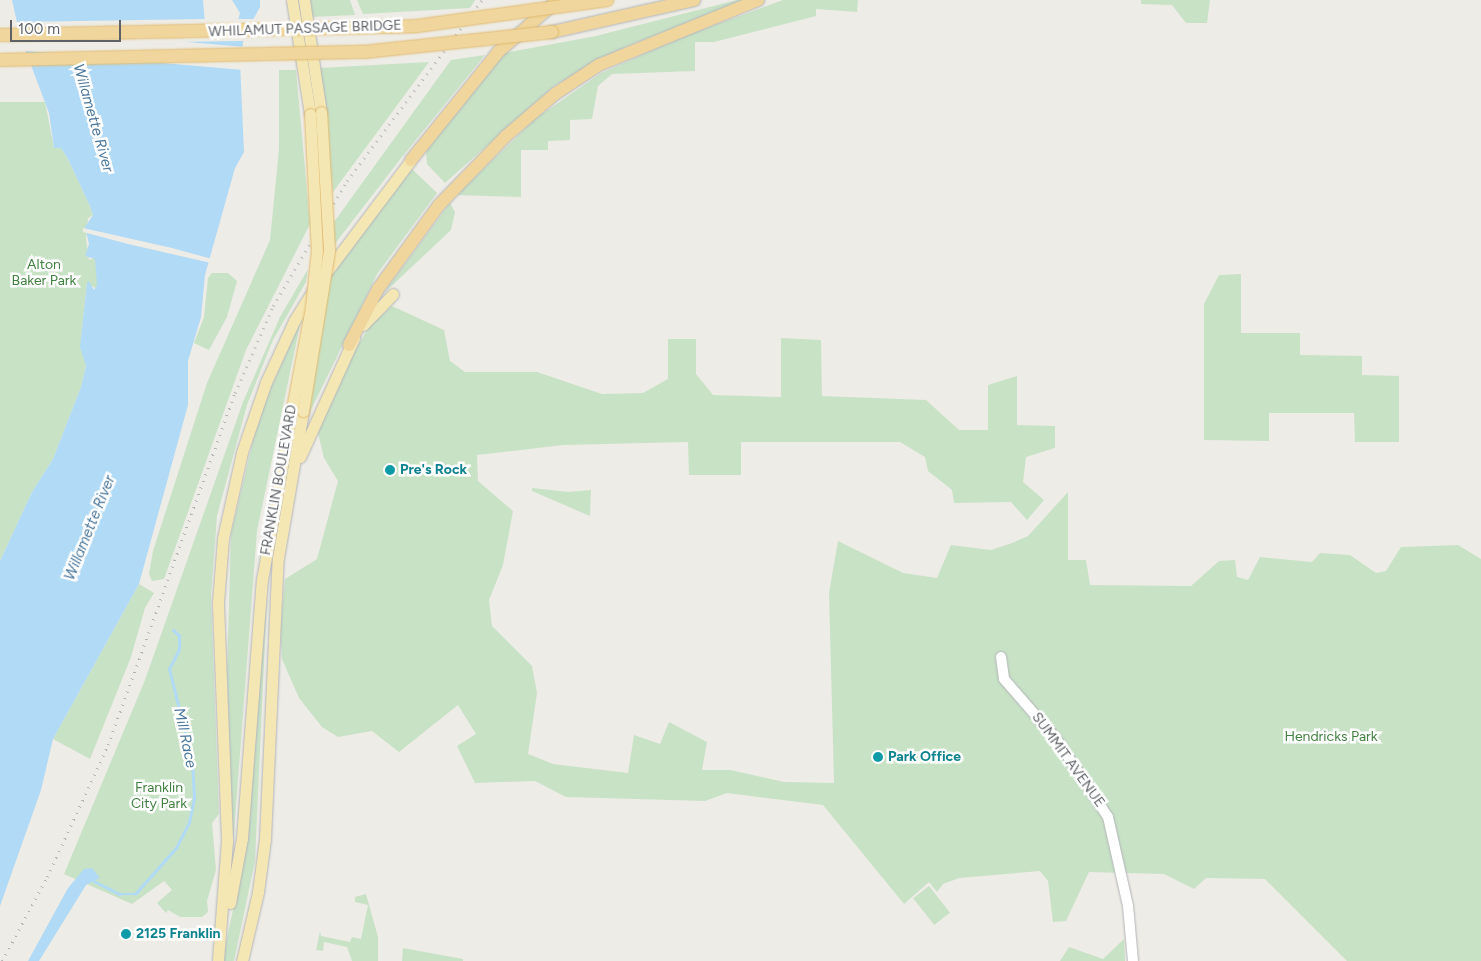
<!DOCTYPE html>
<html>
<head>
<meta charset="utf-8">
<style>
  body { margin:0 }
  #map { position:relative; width:1481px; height:961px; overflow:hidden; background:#eeece6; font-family:Figtree,sans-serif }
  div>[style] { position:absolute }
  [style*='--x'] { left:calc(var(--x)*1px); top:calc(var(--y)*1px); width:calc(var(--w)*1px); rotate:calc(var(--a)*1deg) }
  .green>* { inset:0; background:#c8e2c6; transform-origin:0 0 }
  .water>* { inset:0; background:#b0daf5 }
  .pier>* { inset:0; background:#eeece6; transform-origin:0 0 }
  .stream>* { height:2.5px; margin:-1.25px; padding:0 1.25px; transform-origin:1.25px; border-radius:1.25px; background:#b0daf5 }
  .roads { filter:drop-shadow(0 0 1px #b3b5b9) drop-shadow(0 0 1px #b3b5b9) }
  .secondary>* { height:10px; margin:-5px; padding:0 5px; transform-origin:5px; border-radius:5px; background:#fff }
  .primary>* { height:11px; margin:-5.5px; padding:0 5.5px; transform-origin:5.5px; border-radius:5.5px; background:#f5e7b4 }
  .highway>* { height:12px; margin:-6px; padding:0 6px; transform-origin:6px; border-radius:6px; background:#f0d69c }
  .rail>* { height:2.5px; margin-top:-1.25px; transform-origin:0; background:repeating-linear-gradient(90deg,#b4b5b5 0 1px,transparent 0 7px) }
  .bridges { filter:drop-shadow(0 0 1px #e0ba6d) drop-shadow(0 0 1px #e0ba6d) }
  .primary-bridge>* { height:11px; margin:-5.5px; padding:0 5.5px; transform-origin:5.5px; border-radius:5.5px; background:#f5e7b4 }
  .highway-bridge>* { height:12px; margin:-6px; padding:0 6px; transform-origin:6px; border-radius:6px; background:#f0d69c }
  .dots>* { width:14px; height:14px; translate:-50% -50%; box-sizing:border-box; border:2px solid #fff; border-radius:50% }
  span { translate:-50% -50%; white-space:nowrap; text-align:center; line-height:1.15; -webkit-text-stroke:5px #fff; paint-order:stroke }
  .street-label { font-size:14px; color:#5e6165 }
  .park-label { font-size:14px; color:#418141 }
  .culture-label { font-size:14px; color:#0d838f; font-weight:700 }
  .left { translate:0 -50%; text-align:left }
  .water-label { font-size:15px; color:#4b779c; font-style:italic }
  .scale { position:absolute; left:10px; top:20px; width:111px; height:22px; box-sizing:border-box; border:2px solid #5e6165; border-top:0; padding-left:6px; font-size:15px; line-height:18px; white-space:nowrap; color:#5e6165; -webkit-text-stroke:4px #fff; paint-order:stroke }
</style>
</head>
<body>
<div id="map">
  <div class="green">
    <div style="clip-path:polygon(308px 0,350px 0,355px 15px,311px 17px)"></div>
    <div style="clip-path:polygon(357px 0,475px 0,470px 8px,363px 14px)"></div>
    <div style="clip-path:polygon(737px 0,747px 0,627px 46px,555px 85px,445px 183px,427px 164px,426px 151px,504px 53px,596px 36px)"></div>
    <div style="clip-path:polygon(783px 0,858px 0,857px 12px,816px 9px,816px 16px,714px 42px,695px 42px,695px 71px,612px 74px,598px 86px,592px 119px,570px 120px,570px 140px,548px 141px,548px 150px,521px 150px,521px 197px,457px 195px,535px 119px,601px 73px,690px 34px)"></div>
    <div style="clip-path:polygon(1141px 0,1210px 0,1207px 23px,1186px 23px,1172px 5px,1141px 4px)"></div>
    <div style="clip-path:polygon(485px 55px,402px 157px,334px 245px,334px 222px,451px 60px)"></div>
    <div style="clip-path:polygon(429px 62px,333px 192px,319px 68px)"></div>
    <div style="clip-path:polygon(279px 70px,296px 70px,310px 224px,246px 350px,164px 579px,152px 581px,149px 574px,153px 551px,207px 383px,270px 240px,279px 149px)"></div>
    <div style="clip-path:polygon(0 102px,45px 102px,54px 148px,61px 148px,67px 157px,90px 206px,93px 215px,88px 218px,86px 239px,89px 260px,95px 258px,97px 266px,97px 289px,87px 283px,81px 339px,86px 366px,81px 387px,53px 459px,32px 492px,0 561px)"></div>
    <div style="clip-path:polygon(412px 169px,437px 193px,377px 274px,310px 412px,306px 411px,332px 266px)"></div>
    <div style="clip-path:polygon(450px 203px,455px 212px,451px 230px,383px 294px)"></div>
    <div style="clip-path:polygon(308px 269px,306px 282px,273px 340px,247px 405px,217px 516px,211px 596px,219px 814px,212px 823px,216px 870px,207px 901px,208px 912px,202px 917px,180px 917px,168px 910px,166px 913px,157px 903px,172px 890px,164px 881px,132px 904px,64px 874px,145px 680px,243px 402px,280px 317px)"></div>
    <div style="clip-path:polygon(212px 273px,228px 273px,237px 281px,227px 317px,209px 350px,194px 343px,204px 317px,208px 278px)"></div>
    <div style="clip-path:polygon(1241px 274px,1241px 333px,1300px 333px,1300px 355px,1362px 356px,1362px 375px,1399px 376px,1399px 442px,1355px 442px,1354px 413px,1269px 413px,1269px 441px,1204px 440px,1204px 304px,1219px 275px)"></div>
    <div style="clip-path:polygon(392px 306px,444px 330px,450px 361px,465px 372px,537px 372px,602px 394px,643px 393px,668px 379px,668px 339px,696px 339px,696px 374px,713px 395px,781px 397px,781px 338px,821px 340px,822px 396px,926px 400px,959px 430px,988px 430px,988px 385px,1017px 376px,1017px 425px,1055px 426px,1055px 448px,1026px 457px,1023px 482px,1044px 500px,1027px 520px,1011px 502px,954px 503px,952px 490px,928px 471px,925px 457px,900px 442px,741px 442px,741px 475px,689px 475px,688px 442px,563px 445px,477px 455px,478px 481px,513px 511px,503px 565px,489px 600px,492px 626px,532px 666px,537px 693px,528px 754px,553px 764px,628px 773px,634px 735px,660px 744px,669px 722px,707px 742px,702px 770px,730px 770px,784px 782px,834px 783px,829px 593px,838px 541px,903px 573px,937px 578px,951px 545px,991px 550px,1012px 543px,1028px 536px,1068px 492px,1068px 560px,1086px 560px,1090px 585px,1191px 586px,1219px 561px,1235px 560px,1237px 577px,1248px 580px,1260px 557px,1312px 562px,1320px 553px,1350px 555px,1376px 573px,1386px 571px,1401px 547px,1458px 545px,1481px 559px,1481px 961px,1347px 961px,1265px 879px,1206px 878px,1194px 889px,1164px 874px,1089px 872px,1066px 921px,1053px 922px,1048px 881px,1040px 871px,959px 878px,943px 884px,937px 892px,929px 882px,904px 904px,823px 805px,727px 793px,705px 801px,566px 797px,535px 781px,475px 783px,457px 746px,476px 734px,458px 705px,399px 752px,372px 731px,338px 737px,322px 727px,299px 698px,282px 659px,280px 632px,285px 579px,317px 559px,338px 481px,324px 458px,318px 433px,346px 365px,369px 327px)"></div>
    <div style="clip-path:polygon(301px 320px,257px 531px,233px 845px,227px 673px,231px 534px,259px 415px)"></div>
    <div style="clip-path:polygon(532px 488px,569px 492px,591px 490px,590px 516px,532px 491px)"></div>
    <div style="clip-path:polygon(139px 584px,154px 593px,145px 608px,131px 657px,90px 759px,53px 739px)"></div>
    <div style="clip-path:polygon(263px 595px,267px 596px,255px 861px,234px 961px,222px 961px,236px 896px)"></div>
    <div style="left:929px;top:886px;width:34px;height:20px;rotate:52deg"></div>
    <div style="clip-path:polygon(366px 894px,378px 937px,378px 961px,352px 961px,347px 947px,324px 942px,323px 951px,316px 950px,320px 931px,321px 936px,350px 942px,352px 937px,361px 939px,368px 905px,355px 902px,355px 897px)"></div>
    <div style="clip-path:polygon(1124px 939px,1125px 961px,1060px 961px,1069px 947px,1103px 959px)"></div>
    <div style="clip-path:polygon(403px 948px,463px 959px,463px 961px,402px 961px)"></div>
  </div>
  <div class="water">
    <div style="clip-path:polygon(12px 0,203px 0,205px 25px,235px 32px,240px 13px,232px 0,260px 0,260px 7px,244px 36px,240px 62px,244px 152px,235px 168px,205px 275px,201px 317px,188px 361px,188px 405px,139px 584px,53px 739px,41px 790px,0 906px,0 561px,32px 492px,53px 459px,81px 387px,86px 366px,80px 347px,87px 283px,89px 281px,94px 290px,97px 285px,95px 259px,85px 256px,89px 244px,85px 227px,93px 215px,90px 206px,67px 157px,61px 148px,54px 148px,49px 113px,20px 36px)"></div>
    <div style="clip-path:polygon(92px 868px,100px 878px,86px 885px,39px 961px,28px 961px,68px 888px,84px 869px)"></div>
  </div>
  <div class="pier">
    <div style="clip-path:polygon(206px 19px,217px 29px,233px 30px,236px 19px,254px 19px,245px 41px,20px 44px,14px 22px)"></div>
    <div style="left:245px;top:47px;width:23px;height:222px;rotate:95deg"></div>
    <div style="clip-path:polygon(83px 228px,172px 248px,212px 259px,211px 263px,128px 244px,83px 232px)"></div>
  </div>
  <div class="stream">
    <div style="--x:94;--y:881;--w:29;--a:27"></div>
    <div style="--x:120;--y:894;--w:15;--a:0"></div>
    <div style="--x:135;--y:894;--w:62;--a:-48.3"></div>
    <div style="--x:176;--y:848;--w:29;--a:-63"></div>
    <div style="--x:189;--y:822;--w:25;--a:-78"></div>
    <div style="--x:194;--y:798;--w:37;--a:-93"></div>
    <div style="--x:192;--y:761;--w:95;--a:-104"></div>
    <div style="--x:169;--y:669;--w:22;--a:-63"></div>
    <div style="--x:179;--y:649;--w:13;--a:-90"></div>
    <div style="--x:179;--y:636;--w:8;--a:-135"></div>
  </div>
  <div class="roads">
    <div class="secondary">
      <div style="--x:1001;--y:657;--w:22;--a:82"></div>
      <div style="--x:1004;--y:679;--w:81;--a:49"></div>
      <div style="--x:1057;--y:740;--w:92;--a:56.5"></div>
      <div style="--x:1108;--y:817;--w:91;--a:77.3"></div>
      <div style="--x:1128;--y:906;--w:55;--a:84.8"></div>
    </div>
    <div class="primary">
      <div style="--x:292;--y:0;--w:115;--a:81"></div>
      <div style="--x:304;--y:0;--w:113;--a:81.4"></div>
      <div style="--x:325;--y:274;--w:143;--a:-53"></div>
      <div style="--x:363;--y:325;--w:43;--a:-45.9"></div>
      <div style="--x:300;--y:457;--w:131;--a:-65.6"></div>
      <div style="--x:230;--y:903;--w:66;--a:-79.5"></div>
      <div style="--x:242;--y:838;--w:259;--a:-85.6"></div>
      <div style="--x:262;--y:580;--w:174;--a:-80"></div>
      <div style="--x:218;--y:960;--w:121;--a:-85.7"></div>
      <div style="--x:227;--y:839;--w:237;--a:-92.2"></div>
      <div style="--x:218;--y:602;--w:64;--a:-85.5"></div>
      <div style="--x:223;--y:538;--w:88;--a:-77.5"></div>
      <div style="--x:242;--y:452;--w:74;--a:-71.1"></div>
      <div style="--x:266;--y:382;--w:67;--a:-65.3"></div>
      <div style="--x:294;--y:321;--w:36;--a:-58"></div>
      <div style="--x:242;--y:961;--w:71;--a:-76.9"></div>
      <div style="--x:258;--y:892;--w:53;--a:-82.5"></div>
      <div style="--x:265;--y:839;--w:281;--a:-87.4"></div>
      <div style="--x:278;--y:558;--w:149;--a:-80.3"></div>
    </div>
    <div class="highway">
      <div style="--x:552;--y:32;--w:146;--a:-12.7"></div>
      <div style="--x:411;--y:160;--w:139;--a:-51.1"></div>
      <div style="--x:498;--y:52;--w:79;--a:-40.9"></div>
      <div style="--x:349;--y:345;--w:63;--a:-62.6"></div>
      <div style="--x:378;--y:289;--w:104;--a:-54"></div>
      <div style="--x:439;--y:205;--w:96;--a:-45.8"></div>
      <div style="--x:506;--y:136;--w:65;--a:-40.6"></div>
      <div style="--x:555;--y:94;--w:53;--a:-33.4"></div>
      <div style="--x:599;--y:65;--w:172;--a:-22.2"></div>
    </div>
  </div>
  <div class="rail">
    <div style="--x:2;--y:961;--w:95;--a:-61.8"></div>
    <div style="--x:47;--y:877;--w:145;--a:-65.2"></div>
    <div style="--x:108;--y:745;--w:374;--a:-70.2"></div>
    <div style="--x:235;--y:393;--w:95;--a:-66.4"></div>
    <div style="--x:273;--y:306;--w:145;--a:-59.4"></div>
    <div style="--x:347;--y:181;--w:226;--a:-53.3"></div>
  </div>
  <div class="bridges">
    <div class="primary-bridge">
      <div style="--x:292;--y:409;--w:104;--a:-79.4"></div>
      <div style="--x:311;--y:307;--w:56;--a:-83.9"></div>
      <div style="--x:317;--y:251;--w:137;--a:-92.9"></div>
      <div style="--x:303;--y:411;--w:163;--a:-80.8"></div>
      <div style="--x:329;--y:250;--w:138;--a:-93.3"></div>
    </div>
    <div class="highway-bridge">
      <div style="--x:0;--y:35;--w:417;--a:-1.2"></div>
      <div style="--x:417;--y:26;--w:192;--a:-7.8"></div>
      <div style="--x:0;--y:60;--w:364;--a:-1.3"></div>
      <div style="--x:364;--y:52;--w:189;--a:-6.1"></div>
    </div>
  </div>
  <div class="dots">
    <div style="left:390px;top:470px;background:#0f9aa8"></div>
    <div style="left:878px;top:757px;background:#0f9aa8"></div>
    <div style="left:126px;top:934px;background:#0f9aa8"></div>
  </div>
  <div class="street-label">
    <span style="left:305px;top:29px;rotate:-2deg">WHILAMUT PASSAGE BRIDGE</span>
    <span style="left:279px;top:480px;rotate:-80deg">FRANKLIN BOULEVARD</span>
    <span style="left:1068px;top:760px;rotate:54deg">SUMMIT AVENUE</span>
  </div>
  <div class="park-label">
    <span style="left:44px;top:273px">Alton<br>Baker Park</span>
    <span style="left:1331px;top:737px">Hendricks Park</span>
    <span style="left:159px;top:796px">Franklin<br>City Park</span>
  </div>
  <div class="culture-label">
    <span class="left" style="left:400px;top:470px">Pre's Rock</span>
    <span class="left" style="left:888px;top:757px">Park Office</span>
    <span class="left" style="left:136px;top:934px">2125 Franklin</span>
  </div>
  <div class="water-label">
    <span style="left:93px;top:118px;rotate:74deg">Willamette River</span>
    <span style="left:90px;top:528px;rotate:-68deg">Willamette River</span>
    <span style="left:185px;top:738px;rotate:78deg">Mill Race</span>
  </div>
  <div class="scale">100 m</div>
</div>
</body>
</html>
